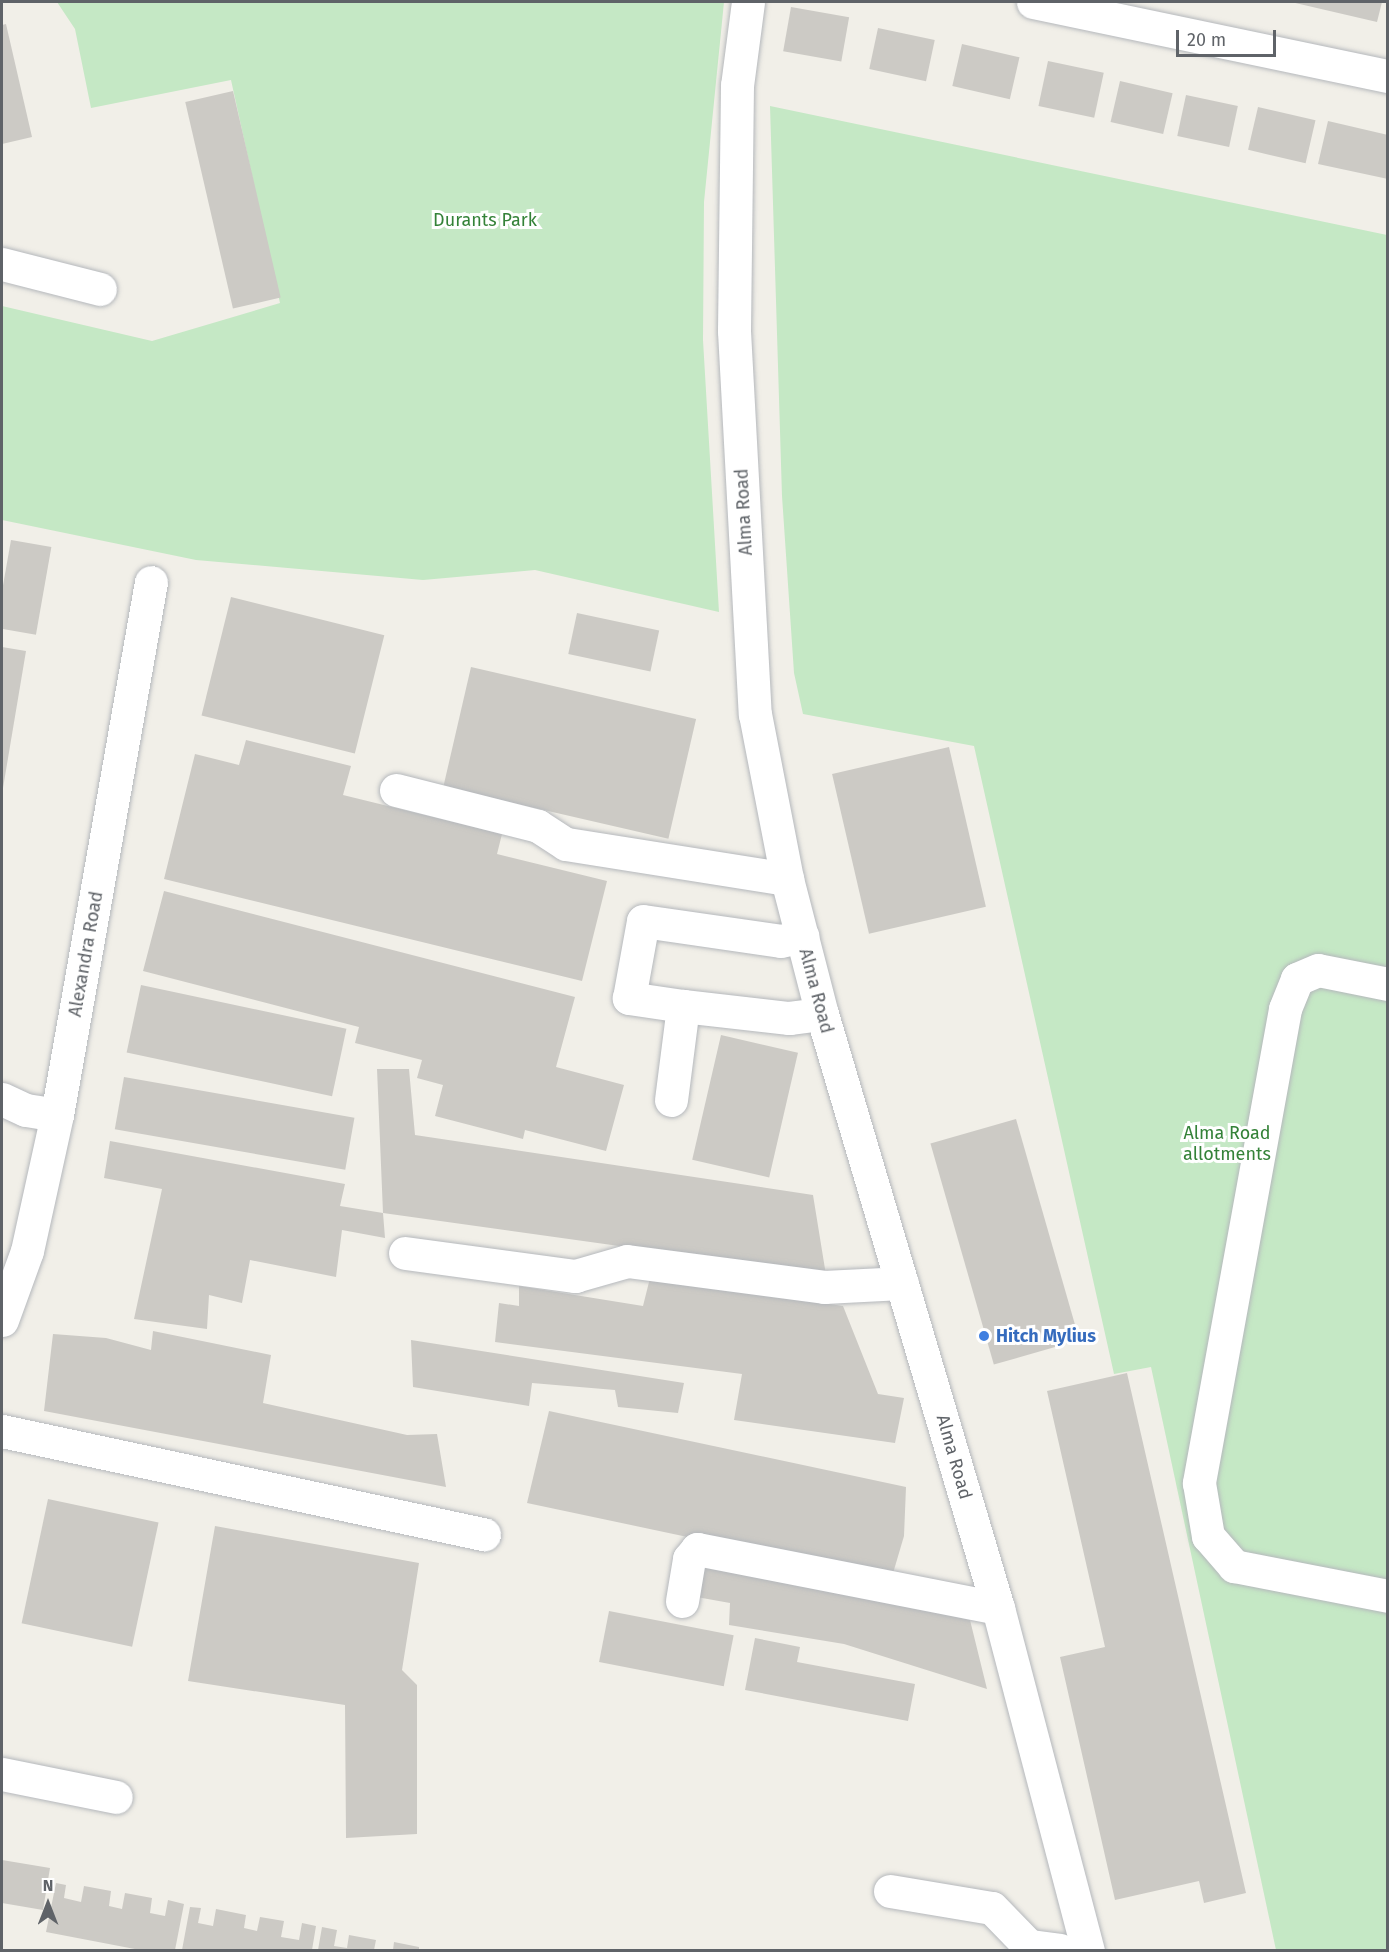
<!DOCTYPE html>
<html>
<head>
<meta charset="utf-8">
<style>
  body { margin:0 }
  #map { position:relative; width:1389px; height:1952px; overflow:hidden; background:#f1efe8; font-family:"Fira Sans",sans-serif }
  div>[style] { position:absolute }
  [style*='--x'] { left:calc(var(--x)*1px); top:calc(var(--y)*1px); width:calc(var(--w)*1px); rotate:calc(var(--a)*1deg) }
  .green>* { inset:0; background:#c5e8c5 }
  .building>* { inset:0; background:#cccac5; transform-origin:0 0 }
  .roads { filter:drop-shadow(0 0 2px #b5b8bc) drop-shadow(0 0 2px #b5b8bc) }
  .minor>* { height:33px; margin:-16.5px; padding:0 16.5px; transform-origin:16.5px; border-radius:16.5px; background:#fff }
  .dots>* { width:16px; height:16px; translate:-50% -50%; box-sizing:border-box; border:3px solid #fff; border-radius:50% }
  span { translate:-50% -50%; white-space:nowrap; text-align:center; line-height:1.15; -webkit-text-stroke:6px #fff; paint-order:stroke }
  .park-label { font-size:18px; color:#348238 }
  .street-label { font-size:18px; color:#5f6368 }
  .shop-label { font-size:18px; color:#366cbe; font-weight:700 }
  .left { translate:0 -50%; text-align:left }
  .frame { position:absolute; inset:0; border:3px solid #5f6368; pointer-events:none }
  .north { position:absolute; left:18px; top:1874px; width:60px; height:60px; -webkit-text-stroke:4px #fff; paint-order:stroke; rotate:0deg; font-size:16px; font-weight:700; line-height:24px; text-align:center; color:#5f6368 }
  .north::after { content:''; display:block; margin:auto; width:21px; height:27px; background:#5f6368; clip-path:polygon(50% 0,100% 100%,50% 72%,0 100%) }
  .scale { position:absolute; left:1176px; top:30px; width:100px; height:27px; box-sizing:border-box; border:3px solid #5f6368; border-top:0; padding-left:8px; font-size:18px; line-height:21px; white-space:nowrap; color:#5f6368; -webkit-text-stroke:4px #fff; paint-order:stroke }
</style>
</head>
<body>
<div id="map">
  <div class="green">
    <div style="clip-path:polygon(57px 2px,724px 2px,704px 202px,703px 340px,719px 612px,535px 570px,423px 580px,196px 560px,2px 520px,2px 306px,152px 341px,280px 303px,231px 80px,91px 108px,75px 29px)"></div>
    <div style="clip-path:polygon(770px 106px,1387px 235px,1387px 1950px,1276px 1950px,1151px 1367px,1114px 1374px,974px 746px,803px 714px,794px 673px,782px 496px)"></div>
  </div>
  <div class="building">
    <div style="clip-path:polygon(1291px 2px,1382px 2px,1377px 22px)"></div>
    <div style="left:791px;top:7px;width:59px;height:45px;rotate:10deg"></div>
    <div style="clip-path:polygon(6px 24px,32px 137px,2px 144px,2px 25px)"></div>
    <div style="left:878px;top:28px;width:58px;height:42px;rotate:12deg"></div>
    <div style="left:962px;top:44px;width:59px;height:43px;rotate:13deg"></div>
    <div style="left:1048px;top:61px;width:57px;height:46px;rotate:12deg"></div>
    <div style="left:1120px;top:81px;width:54px;height:42px;rotate:13deg"></div>
    <div style="left:233px;top:91px;width:212px;height:49px;rotate:77deg"></div>
    <div style="left:1186px;top:95px;width:53px;height:42px;rotate:12deg"></div>
    <div style="left:1258px;top:107px;width:59px;height:44px;rotate:13deg"></div>
    <div style="clip-path:polygon(1328px 121px,1388px 135px,1388px 179px,1318px 164px)"></div>
    <div style="left:11px;top:540px;width:41px;height:89px;rotate:10deg"></div>
    <div style="left:231px;top:597px;width:158px;height:122px;rotate:14deg"></div>
    <div style="left:577px;top:613px;width:84px;height:42px;rotate:12deg"></div>
    <div style="clip-path:polygon(2px 647px,26px 651px,3px 788px,2px 788px)"></div>
    <div style="left:471px;top:667px;width:231px;height:123px;rotate:13deg"></div>
    <div style="clip-path:polygon(246px 740px,351px 766px,343px 795px,502px 834px,497px 854px,607px 881px,582px 981px,164px 879px,195px 754px,239px 765px)"></div>
    <div style="left:949px;top:747px;width:164px;height:120px;rotate:77deg"></div>
    <div style="clip-path:polygon(164px 891px,575px 997px,556px 1067px,624px 1085px,606px 1151px,525px 1130px,523px 1139px,435px 1116px,443px 1085px,417px 1078px,422px 1060px,355px 1043px,359px 1027px,143px 971px)"></div>
    <div style="left:141px;top:985px;width:210px;height:69px;rotate:12deg"></div>
    <div style="left:721px;top:1035px;width:79px;height:128px;rotate:13deg"></div>
    <div style="clip-path:polygon(377px 1069px,409px 1069px,415px 1135px,813px 1195px,826px 1275px,383px 1213px,385px 1238px,342px 1230px,336px 1277px,250px 1260px,242px 1303px,209px 1295px,207px 1329px,134px 1319px,162px 1189px,104px 1178px,110px 1141px,345px 1184px,340px 1206px,383px 1213px)"></div>
    <div style="left:124px;top:1077px;width:234px;height:53px;rotate:10deg"></div>
    <div style="left:1016px;top:1119px;width:230px;height:89px;rotate:74deg"></div>
    <div style="clip-path:polygon(650px 1278px,843px 1306px,878px 1394px,904px 1398px,895px 1443px,734px 1420px,742px 1374px,495px 1342px,499px 1303px,519px 1306px,519px 1286px,643px 1306px)"></div>
    <div style="clip-path:polygon(153px 1331px,271px 1355px,263px 1403px,407px 1435px,437px 1434px,446px 1487px,44px 1411px,53px 1334px,106px 1338px,151px 1350px)"></div>
    <div style="clip-path:polygon(411px 1340px,684px 1383px,678px 1413px,618px 1407px,615px 1390px,532px 1383px,529px 1406px,413px 1387px)"></div>
    <div style="clip-path:polygon(1127px 1373px,1246px 1893px,1204px 1903px,1199px 1881px,1115px 1900px,1060px 1657px,1105px 1647px,1047px 1391px)"></div>
    <div style="clip-path:polygon(549px 1411px,906px 1487px,904px 1536px,891px 1580px,527px 1503px)"></div>
    <div style="left:48px;top:1499px;width:113px;height:127px;rotate:12deg"></div>
    <div style="clip-path:polygon(215px 1526px,419px 1563px,402px 1670px,417px 1685px,417px 1834px,346px 1838px,345px 1705px,188px 1681px)"></div>
    <div style="clip-path:polygon(697px 1556px,970px 1620px,987px 1689px,844px 1644px,729px 1625px,730px 1603px,691px 1596px)"></div>
    <div style="left:609px;top:1611px;width:127px;height:52px;rotate:11deg"></div>
    <div style="clip-path:polygon(755px 1638px,800px 1647px,797px 1662px,915px 1684px,908px 1721px,745px 1690px)"></div>
    <div style="clip-path:polygon(2px 1860px,50px 1868px,43px 1910px,2px 1903px)"></div>
    <div style="clip-path:polygon(56px 1883px,66px 1885px,64px 1898px,81px 1902px,84px 1886px,111px 1891px,109px 1906px,122px 1909px,125px 1893px,152px 1898px,150px 1913px,165px 1916px,168px 1900px,184px 1904px,175px 1950px,140px 1950px,46px 1932px)"></div>
    <div style="clip-path:polygon(190px 1907px,201px 1908px,198px 1923px,213px 1926px,216px 1909px,246px 1915px,244px 1928px,257px 1931px,260px 1917px,284px 1921px,281px 1937px,299px 1940px,302px 1923px,316px 1926px,312px 1950px,182px 1950px)"></div>
    <div style="clip-path:polygon(322px 1927px,337px 1930px,334px 1946px,347px 1948px,349px 1935px,376px 1940px,374px 1950px,318px 1950px)"></div>
    <div style="clip-path:polygon(394px 1942px,419px 1947px,419px 1950px,393px 1950px)"></div>
  </div>
  <div class="roads">
    <div class="minor">
      <div style="--x:748;--y:2;--w:84;--a:97.5"></div>
      <div style="--x:737;--y:85;--w:246;--a:90.7"></div>
      <div style="--x:734;--y:331;--w:384;--a:86.9"></div>
      <div style="--x:755;--y:714;--w:168;--a:79"></div>
      <div style="--x:787;--y:879;--w:139;--a:75.5"></div>
      <div style="--x:822;--y:1014;--w:620;--a:73.5"></div>
      <div style="--x:998;--y:1608;--w:354;--a:75.3"></div>
      <div style="--x:1033;--y:2;--w:363;--a:11.8"></div>
      <div style="--x:2;--y:264;--w:101;--a:14.3"></div>
      <div style="--x:396;--y:790;--w:146;--a:14.2"></div>
      <div style="--x:538;--y:826;--w:33;--a:33"></div>
      <div style="--x:566;--y:844;--w:224;--a:9"></div>
      <div style="--x:1388;--y:984;--w:71;--a:-168.7"></div>
      <div style="--x:1318;--y:970;--w:23;--a:157"></div>
      <div style="--x:1297;--y:979;--w:32;--a:112"></div>
      <div style="--x:1285;--y:1009;--w:482;--a:100.3"></div>
      <div style="--x:1199;--y:1483;--w:54;--a:80.4"></div>
      <div style="--x:1208;--y:1536;--w:40;--a:49"></div>
      <div style="--x:1234;--y:1566;--w:157;--a:11"></div>
      <div style="--x:683;--y:1006;--w:55;--a:-171.6"></div>
      <div style="--x:629;--y:998;--w:78;--a:-79.7"></div>
      <div style="--x:643;--y:921;--w:139;--a:8.2"></div>
      <div style="--x:781;--y:941;--w:22;--a:-13"></div>
      <div style="--x:2;--y:1099;--w:26;--a:25"></div>
      <div style="--x:26;--y:1110;--w:31;--a:9"></div>
      <div style="--x:671;--y:1100;--w:95;--a:-82.7"></div>
      <div style="--x:683;--y:1006;--w:107;--a:6.5"></div>
      <div style="--x:789;--y:1018;--w:33;--a:-7"></div>
      <div style="--x:405;--y:1253;--w:172;--a:7.7"></div>
      <div style="--x:575;--y:1276;--w:54;--a:-16.1"></div>
      <div style="--x:627;--y:1261;--w:199;--a:7.5"></div>
      <div style="--x:824;--y:1287;--w:78;--a:-2.9"></div>
      <div style="--x:2;--y:1320;--w:73;--a:-70.1"></div>
      <div style="--x:27;--y:1251;--w:139;--a:-77.6"></div>
      <div style="--x:57;--y:1115;--w:541;--a:-80"></div>
      <div style="--x:2;--y:1431;--w:493;--a:12.1"></div>
      <div style="--x:682;--y:1601;--w:43;--a:-80.5"></div>
      <div style="--x:689;--y:1559;--w:13;--a:-51"></div>
      <div style="--x:697;--y:1549;--w:307;--a:11.1"></div>
      <div style="--x:2;--y:1774;--w:116;--a:11.4"></div>
      <div style="--x:890;--y:1891;--w:103;--a:9.5"></div>
      <div style="--x:992;--y:1908;--w:53;--a:45.8"></div>
      <div style="--x:1029;--y:1946;--w:31;--a:7"></div>
    </div>
  </div>
  <div class="dots">
    <div style="left:984px;top:1336px;background:#3f7fe0"></div>
  </div>
  <div class="park-label">
    <span style="left:485px;top:220px">Durants Park</span>
    <span style="left:1227px;top:1144px">Alma Road<br>allotments</span>
  </div>
  <div class="street-label">
    <span style="left:744px;top:512px;rotate:-93deg">Alma Road</span>
    <span style="left:86px;top:954px;rotate:-80deg">Alexandra Road</span>
    <span style="left:816px;top:991px;rotate:75deg">Alma Road</span>
    <span style="left:954px;top:1457px;rotate:74deg">Alma Road</span>
  </div>
  <div class="shop-label">
    <span class="left" style="left:996px;top:1336px">Hitch Mylius</span>
  </div>
  <div class="frame"></div>
  <div class="north">N</div>
  <div class="scale">20 m</div>
</div>
</body>
</html>
